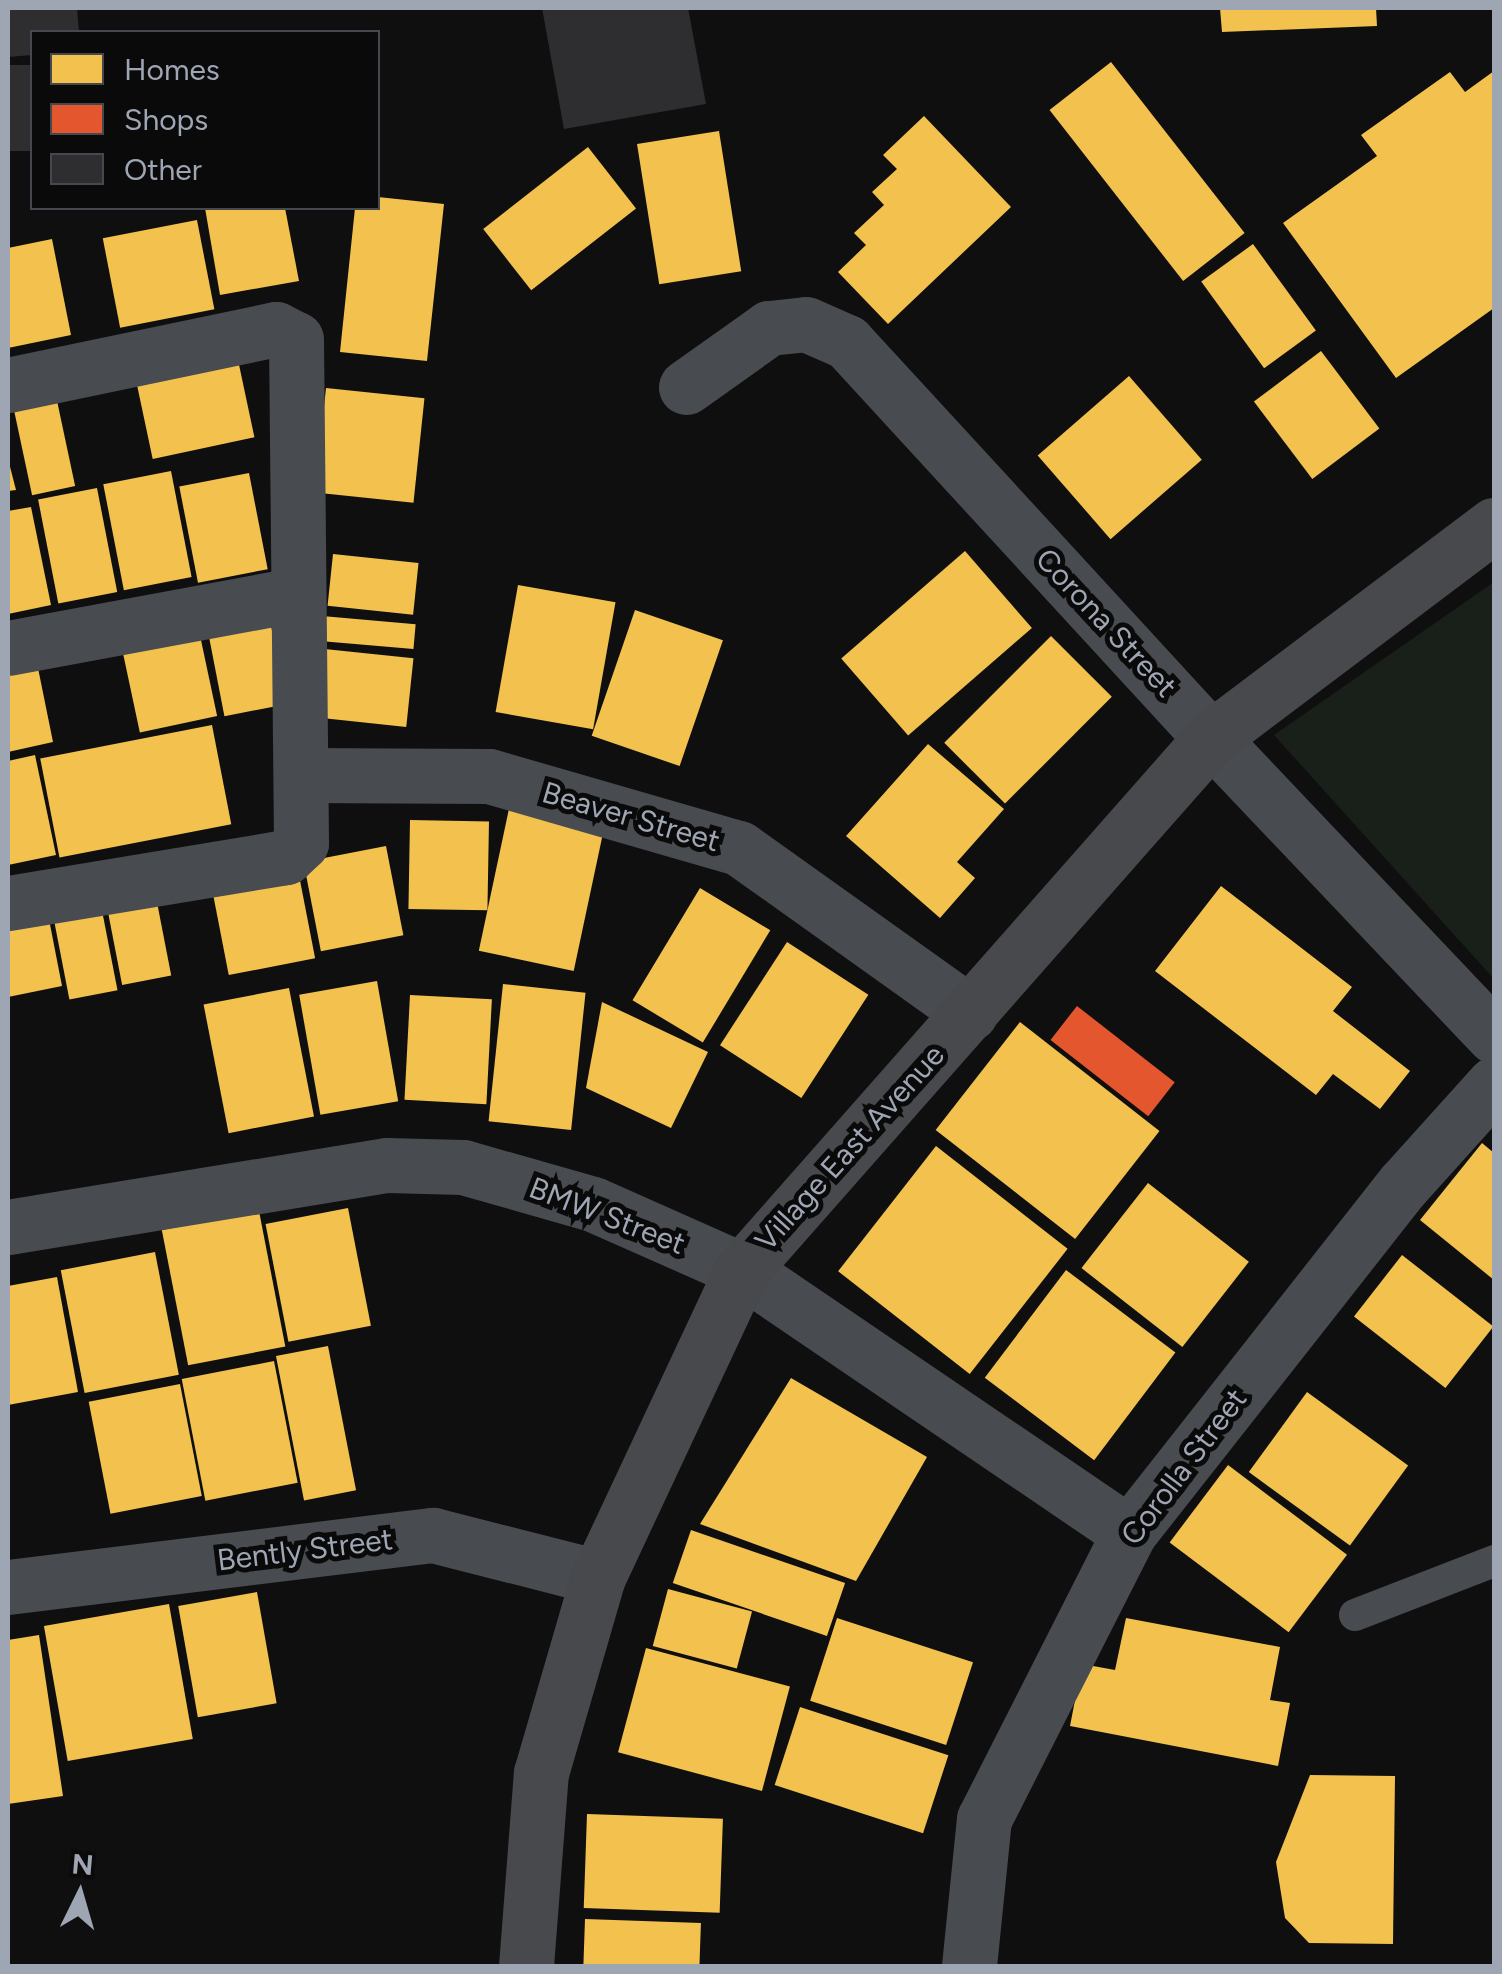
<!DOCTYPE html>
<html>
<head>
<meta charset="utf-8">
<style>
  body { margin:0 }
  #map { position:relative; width:1502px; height:1974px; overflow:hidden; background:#0f0f10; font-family:Figtree,sans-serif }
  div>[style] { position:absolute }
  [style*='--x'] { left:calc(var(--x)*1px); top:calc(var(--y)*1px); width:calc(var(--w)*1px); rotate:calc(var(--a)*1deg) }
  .green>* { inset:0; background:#19201a }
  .homes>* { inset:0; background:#f2c14e; transform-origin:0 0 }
  .shops>* { inset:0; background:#e4572e; transform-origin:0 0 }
  .building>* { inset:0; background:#2e2e31; transform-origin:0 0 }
  .lane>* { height:32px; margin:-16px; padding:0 16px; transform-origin:16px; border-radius:16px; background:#484b4f }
  .street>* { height:55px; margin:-27.5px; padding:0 27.5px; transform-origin:27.5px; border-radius:27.5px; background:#484b4f }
  .secondary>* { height:55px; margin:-27.5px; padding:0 27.5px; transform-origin:27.5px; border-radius:27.5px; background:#47494d }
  span { translate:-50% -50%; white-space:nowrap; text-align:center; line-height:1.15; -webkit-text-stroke:10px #0a0a0b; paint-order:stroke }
  .street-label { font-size:30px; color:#9ea5b3 }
  .frame { position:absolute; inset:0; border:10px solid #9ea5b3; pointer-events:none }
  .legend { position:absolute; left:30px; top:30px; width:350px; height:180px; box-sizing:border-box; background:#0a0a0b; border:2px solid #45484e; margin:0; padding:12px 18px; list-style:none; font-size:30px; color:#9ea5b3 }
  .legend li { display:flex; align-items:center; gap:20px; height:50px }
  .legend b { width:50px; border:2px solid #45484e }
  .north { position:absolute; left:30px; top:1844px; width:100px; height:100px; -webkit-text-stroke:8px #0a0a0b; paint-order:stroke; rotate:5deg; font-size:28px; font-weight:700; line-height:40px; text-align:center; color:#9ea5b3 }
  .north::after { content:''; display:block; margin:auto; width:35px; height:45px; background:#9ea5b3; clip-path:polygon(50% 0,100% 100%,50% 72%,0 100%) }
</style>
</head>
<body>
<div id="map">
  <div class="green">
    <div style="clip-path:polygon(1494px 582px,1494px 979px,1274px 735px)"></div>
  </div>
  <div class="homes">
    <div style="clip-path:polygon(1220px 8px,1376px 8px,1377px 26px,1222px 32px)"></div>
    <div style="left:1111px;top:62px;width:217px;height:78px;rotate:52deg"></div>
    <div style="clip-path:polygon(1494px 71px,1494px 308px,1396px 378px,1283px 223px,1377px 156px,1361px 135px,1450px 72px,1465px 92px)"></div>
    <div style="clip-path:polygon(924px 116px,1011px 207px,888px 324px,838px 272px,866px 245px,854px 233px,884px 205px,872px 192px,897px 169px,883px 155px)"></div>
    <div style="left:719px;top:131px;width:142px;height:83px;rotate:81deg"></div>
    <div style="left:588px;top:147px;width:78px;height:133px;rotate:52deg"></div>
    <div style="clip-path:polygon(378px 197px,444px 204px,427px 361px,340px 352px,355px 208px,378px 208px)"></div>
    <div style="clip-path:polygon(205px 208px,285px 208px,299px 281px,220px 295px)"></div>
    <div style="left:197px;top:220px;width:91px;height:96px;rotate:79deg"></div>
    <div style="clip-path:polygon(52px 239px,71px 335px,8px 348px,8px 248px)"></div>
    <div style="left:1253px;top:244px;width:107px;height:64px;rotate:54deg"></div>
    <div style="left:1321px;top:351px;width:97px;height:84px;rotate:53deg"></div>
    <div style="left:238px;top:360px;width:79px;height:104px;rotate:78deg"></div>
    <div style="left:1129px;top:376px;width:111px;height:121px;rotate:49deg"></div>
    <div style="left:326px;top:388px;width:99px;height:105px;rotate:6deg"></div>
    <div style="left:56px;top:396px;width:92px;height:44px;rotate:78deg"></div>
    <div style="clip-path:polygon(8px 459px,16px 490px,8px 491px)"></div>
    <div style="left:171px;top:471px;width:108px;height:69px;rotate:79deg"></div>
    <div style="left:249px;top:473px;width:98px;height:71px;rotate:79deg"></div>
    <div style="left:97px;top:488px;width:106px;height:60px;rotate:79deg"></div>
    <div style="clip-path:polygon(31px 507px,51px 605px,8px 614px,8px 511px)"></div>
    <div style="left:965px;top:551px;width:102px;height:164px;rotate:49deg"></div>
    <div style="left:333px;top:554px;width:86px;height:52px;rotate:6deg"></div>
    <div style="left:518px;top:585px;width:99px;height:129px;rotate:10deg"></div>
    <div style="left:267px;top:605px;width:101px;height:63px;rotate:79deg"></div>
    <div style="left:635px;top:610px;width:93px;height:133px;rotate:19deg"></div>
    <div style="left:322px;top:616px;width:94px;height:25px;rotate:5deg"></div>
    <div style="left:198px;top:626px;width:92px;height:79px;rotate:78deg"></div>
    <div style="left:1051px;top:636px;width:86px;height:151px;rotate:45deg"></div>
    <div style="left:315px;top:648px;width:99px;height:69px;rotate:6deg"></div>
    <div style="clip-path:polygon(38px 668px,53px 742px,8px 752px,8px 673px)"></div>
    <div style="left:212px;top:725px;width:101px;height:175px;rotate:79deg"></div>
    <div style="clip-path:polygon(928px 744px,1004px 809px,957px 862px,975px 878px,940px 918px,846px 836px)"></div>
    <div style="clip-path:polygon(35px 755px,56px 855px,8px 865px,8px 761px)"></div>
    <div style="left:510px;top:804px;width:97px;height:150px;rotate:12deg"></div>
    <div style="left:410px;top:820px;width:79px;height:89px;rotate:1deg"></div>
    <div style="left:386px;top:846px;width:91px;height:84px;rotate:79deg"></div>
    <div style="left:297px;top:865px;width:95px;height:88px;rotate:79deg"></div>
    <div style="clip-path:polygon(1221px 886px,1352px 987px,1333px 1011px,1410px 1071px,1380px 1109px,1333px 1074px,1316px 1095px,1155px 971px)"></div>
    <div style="left:700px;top:888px;width:82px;height:131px;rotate:31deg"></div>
    <div style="left:155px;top:892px;width:85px;height:50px;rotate:79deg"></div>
    <div style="left:99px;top:895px;width:97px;height:49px;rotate:79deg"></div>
    <div style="clip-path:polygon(47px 909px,62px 986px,8px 997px,8px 916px)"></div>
    <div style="left:787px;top:942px;width:97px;height:123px;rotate:33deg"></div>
    <div style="left:377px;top:981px;width:122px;height:79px;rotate:80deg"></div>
    <div style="left:503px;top:984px;width:83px;height:138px;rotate:6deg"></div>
    <div style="left:289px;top:988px;width:131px;height:87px;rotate:79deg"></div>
    <div style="left:410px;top:995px;width:82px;height:105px;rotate:3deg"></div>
    <div style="clip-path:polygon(602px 1002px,708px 1052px,671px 1128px,586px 1088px)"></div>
    <div style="left:1020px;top:1022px;width:177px;height:137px;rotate:38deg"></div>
    <div style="clip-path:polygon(1482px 1143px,1494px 1153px,1494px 1280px,1420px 1220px)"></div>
    <div style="left:936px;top:1146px;width:167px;height:159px;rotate:38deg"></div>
    <div style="left:1148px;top:1183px;width:128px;height:108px;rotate:38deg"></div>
    <div style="left:348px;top:1208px;width:120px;height:84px;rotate:79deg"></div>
    <div style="left:259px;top:1211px;width:138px;height:99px;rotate:79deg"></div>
    <div style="left:155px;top:1252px;width:125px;height:96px;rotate:79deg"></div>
    <div style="left:1402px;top:1255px;width:116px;height:78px;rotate:38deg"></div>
    <div style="left:1066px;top:1270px;width:137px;height:135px;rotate:37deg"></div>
    <div style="clip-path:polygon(57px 1277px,78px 1392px,8px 1405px,8px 1286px)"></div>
    <div style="left:328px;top:1346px;width:147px;height:53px;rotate:79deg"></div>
    <div style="left:274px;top:1361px;width:124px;height:94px;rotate:79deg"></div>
    <div style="clip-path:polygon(791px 1378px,927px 1457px,856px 1581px,700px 1524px)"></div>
    <div style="left:180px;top:1384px;width:114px;height:93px;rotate:79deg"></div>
    <div style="left:1307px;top:1392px;width:125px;height:99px;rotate:36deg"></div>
    <div style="left:1228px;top:1465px;width:149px;height:97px;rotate:37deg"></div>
    <div style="left:691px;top:1530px;width:163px;height:56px;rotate:19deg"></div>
    <div style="left:668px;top:1589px;width:87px;height:59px;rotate:15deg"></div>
    <div style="left:257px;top:1592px;width:113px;height:80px;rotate:80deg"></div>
    <div style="left:169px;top:1604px;width:137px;height:127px;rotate:80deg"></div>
    <div style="left:837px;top:1618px;width:143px;height:87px;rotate:18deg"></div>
    <div style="clip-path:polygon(1126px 1618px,1280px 1647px,1270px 1700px,1290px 1703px,1278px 1766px,1070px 1726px,1082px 1664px,1115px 1670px)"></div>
    <div style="clip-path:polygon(39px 1635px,63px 1796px,8px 1804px,8px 1640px)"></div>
    <div style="left:646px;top:1648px;width:149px;height:108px;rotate:15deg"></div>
    <div style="left:800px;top:1707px;width:156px;height:82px;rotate:18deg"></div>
    <div style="clip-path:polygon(1310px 1775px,1395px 1776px,1393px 1944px,1309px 1943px,1285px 1918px,1276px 1862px)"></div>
    <div style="left:587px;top:1814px;width:136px;height:94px;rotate:2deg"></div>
    <div style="left:585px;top:1919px;width:116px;height:47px;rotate:2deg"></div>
  </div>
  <div class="shops">
    <div style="left:1077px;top:1006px;width:124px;height:43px;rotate:38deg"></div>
  </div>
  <div class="building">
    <div style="clip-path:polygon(8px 8px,77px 8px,79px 32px,32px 32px,32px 55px,8px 57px)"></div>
    <div style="clip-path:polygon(542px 8px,688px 8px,706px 104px,564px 129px)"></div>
    <div style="left:32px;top:65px;width:86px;height:24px;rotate:90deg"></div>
  </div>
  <div class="lane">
    <div style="--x:1355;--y:1615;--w:149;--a:-21.2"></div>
  </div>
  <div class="street">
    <div style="--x:8;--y:385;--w:274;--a:-11.8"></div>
    <div style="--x:276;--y:329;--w:22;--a:27"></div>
    <div style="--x:296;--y:339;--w:504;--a:89.43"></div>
    <div style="--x:301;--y:843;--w:21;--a:137"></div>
    <div style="--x:286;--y:857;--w:282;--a:170.6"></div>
    <div style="--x:686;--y:387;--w:102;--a:-35.4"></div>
    <div style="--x:769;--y:328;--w:37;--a:-6"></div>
    <div style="--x:806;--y:324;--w:45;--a:23.7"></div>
    <div style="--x:847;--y:342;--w:538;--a:47.41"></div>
    <div style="--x:1211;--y:738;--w:411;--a:46.5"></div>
    <div style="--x:8;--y:648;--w:292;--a:-10.5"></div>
    <div style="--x:301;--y:775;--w:188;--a:0.3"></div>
    <div style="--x:489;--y:776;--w:260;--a:16.1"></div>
    <div style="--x:739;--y:848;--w:284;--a:35.5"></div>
    <div style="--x:8;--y:1227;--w:384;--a:-9.3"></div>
    <div style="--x:387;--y:1165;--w:76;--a:1.5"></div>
    <div style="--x:463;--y:1167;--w:135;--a:15.9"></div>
    <div style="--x:593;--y:1204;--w:163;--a:23.9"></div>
    <div style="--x:742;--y:1270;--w:468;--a:34.2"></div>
    <div style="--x:8;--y:1587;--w:428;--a:-7"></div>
    <div style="--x:433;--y:1535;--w:170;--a:14.3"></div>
    <div style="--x:969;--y:1966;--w:148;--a:-84.2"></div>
    <div style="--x:984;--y:1819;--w:321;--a:-63.1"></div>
    <div style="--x:1129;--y:1533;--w:443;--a:-51.8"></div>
    <div style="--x:1403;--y:1185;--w:136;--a:-48"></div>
  </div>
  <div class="secondary">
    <div style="--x:526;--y:1966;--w:194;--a:-85.6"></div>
    <div style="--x:541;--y:1773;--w:204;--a:-73.8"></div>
    <div style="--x:598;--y:1577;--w:339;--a:-64.9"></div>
    <div style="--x:742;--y:1270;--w:709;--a:-48.6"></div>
    <div style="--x:1211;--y:738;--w:354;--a:-37"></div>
  </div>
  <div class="street-label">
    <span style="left:1106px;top:623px;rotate:47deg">Corona Street</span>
    <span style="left:631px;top:817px;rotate:16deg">Beaver Street</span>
    <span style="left:850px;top:1148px;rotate:-48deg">Village East Avenue</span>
    <span style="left:607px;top:1216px;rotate:21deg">BMW Street</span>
    <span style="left:1184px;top:1467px;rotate:-53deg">Corolla Street</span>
    <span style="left:305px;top:1550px;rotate:-7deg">Bently Street</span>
  </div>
  <div class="frame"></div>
  <ul class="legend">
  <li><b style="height:28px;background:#f2c14e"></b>Homes</li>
  <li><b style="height:28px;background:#e4572e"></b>Shops</li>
  <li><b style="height:28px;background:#2e2e31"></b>Other</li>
  </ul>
  <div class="north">N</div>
</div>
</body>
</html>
